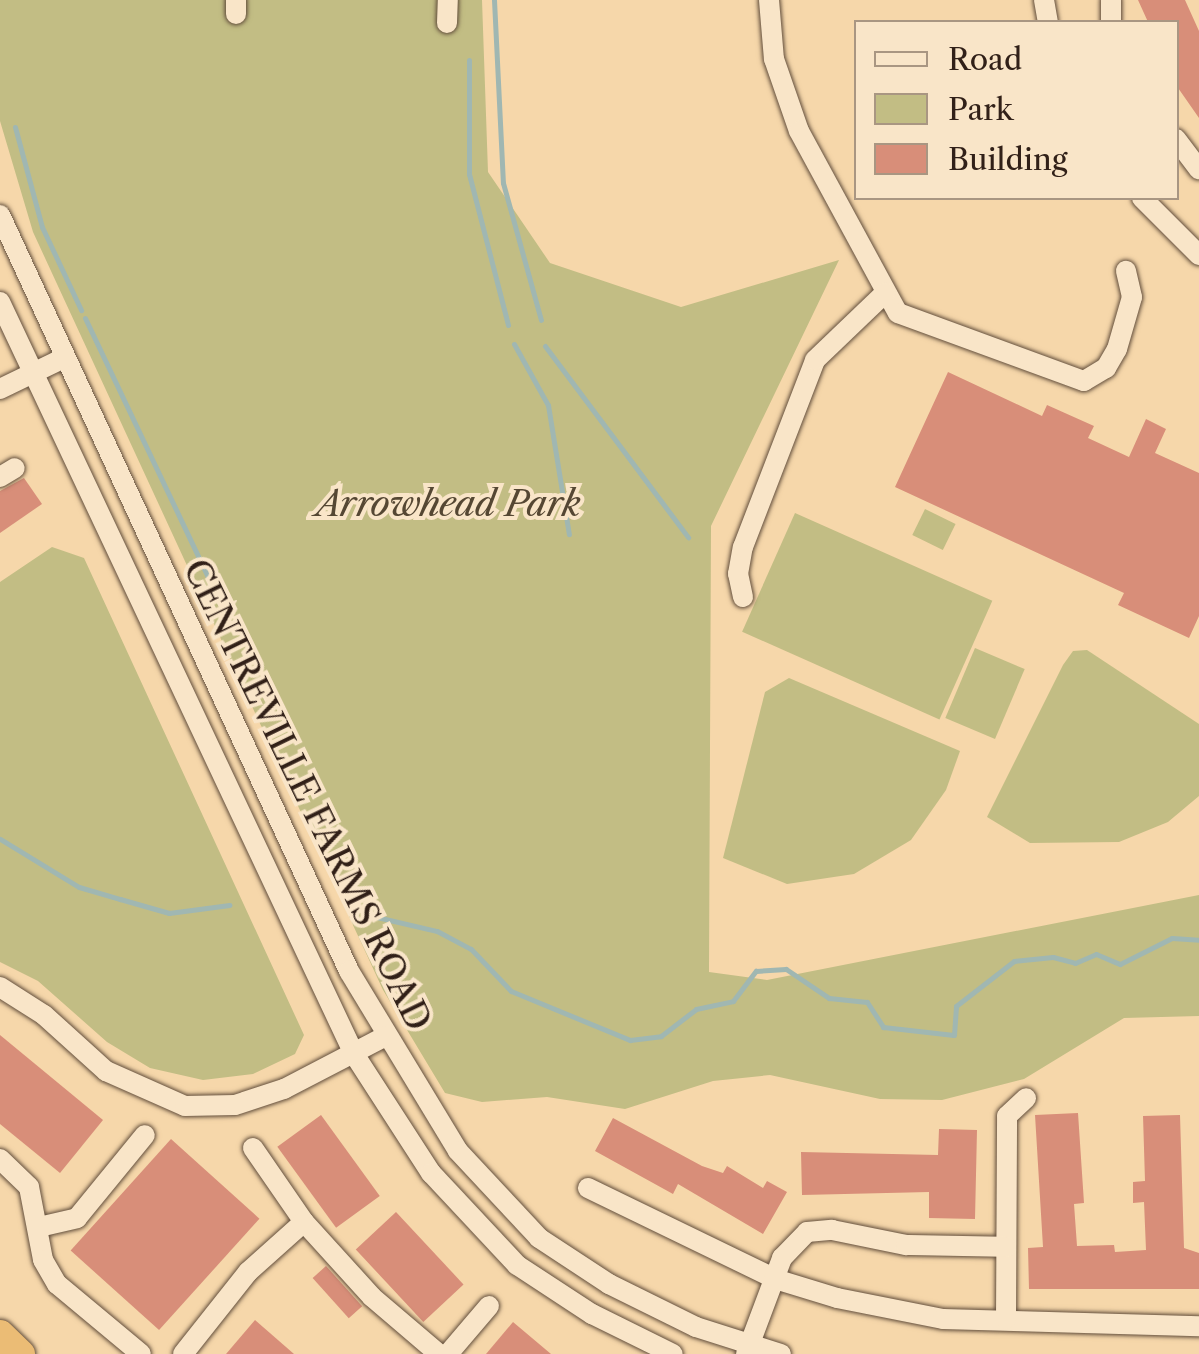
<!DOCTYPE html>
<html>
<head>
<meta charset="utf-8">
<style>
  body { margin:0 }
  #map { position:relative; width:1199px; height:1354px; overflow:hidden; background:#f6d7aa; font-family:"Libre Caslon Text",serif }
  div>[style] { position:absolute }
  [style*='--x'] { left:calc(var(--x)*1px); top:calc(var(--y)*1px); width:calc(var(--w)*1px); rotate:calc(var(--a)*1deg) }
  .green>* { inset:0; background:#c2bd84; transform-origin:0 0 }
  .stream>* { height:5px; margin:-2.5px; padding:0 2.5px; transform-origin:2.5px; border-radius:2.5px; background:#a0b7b2 }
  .building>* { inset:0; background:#d88e79; transform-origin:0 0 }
  .roads { filter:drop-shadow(0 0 2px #624e3c) drop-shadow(0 0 2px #624e3c) }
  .minor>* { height:20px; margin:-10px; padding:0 10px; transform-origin:10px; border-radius:10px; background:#f9e5c8 }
  .highway>* { height:30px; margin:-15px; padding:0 15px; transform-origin:15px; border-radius:15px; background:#ebbc75 }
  span { translate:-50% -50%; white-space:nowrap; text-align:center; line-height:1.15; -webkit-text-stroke:8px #f9e5c8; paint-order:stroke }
  .park-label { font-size:35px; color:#554733; font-style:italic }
  .street-label { font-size:35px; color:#312018 }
  .legend { position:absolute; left:854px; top:20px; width:325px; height:180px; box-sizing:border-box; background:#f9e5c8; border:2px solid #a99682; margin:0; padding:12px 18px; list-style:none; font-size:30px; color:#312018 }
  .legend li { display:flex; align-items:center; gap:20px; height:50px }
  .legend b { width:50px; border:2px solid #a99682 }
</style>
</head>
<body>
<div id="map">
  <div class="green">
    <div style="clip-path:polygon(0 0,482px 0,488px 172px,550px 263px,681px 307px,839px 260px,711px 526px,709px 972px,767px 980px,1199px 895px,1199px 1016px,1124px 1018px,1024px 1079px,942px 1100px,880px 1099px,770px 1075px,713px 1081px,625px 1109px,547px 1097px,482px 1102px,445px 1093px,383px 990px,33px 232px,0 121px)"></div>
    <div style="left:925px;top:509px;width:34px;height:29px;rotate:26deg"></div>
    <div style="left:795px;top:513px;width:216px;height:130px;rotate:24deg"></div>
    <div style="clip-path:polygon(52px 547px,84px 558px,304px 1035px,295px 1054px,253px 1074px,203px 1080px,150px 1068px,107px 1042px,38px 981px,0 962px,0 582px)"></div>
    <div style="left:975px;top:648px;width:54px;height:76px;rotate:23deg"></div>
    <div style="clip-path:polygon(1087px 650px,1199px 724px,1199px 796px,1168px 822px,1119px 842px,1030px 843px,987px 817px,1063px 665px,1073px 651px)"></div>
    <div style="clip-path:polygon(789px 678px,960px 751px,946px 790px,911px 840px,854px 874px,787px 884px,723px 858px,765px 692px)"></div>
  </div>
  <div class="stream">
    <div style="--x:494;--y:0;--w:183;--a:87.2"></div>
    <div style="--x:503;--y:183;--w:142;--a:74.5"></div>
    <div style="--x:469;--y:60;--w:114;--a:90"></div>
    <div style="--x:469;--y:174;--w:156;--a:75.5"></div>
    <div style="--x:15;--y:127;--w:104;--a:74.9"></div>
    <div style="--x:42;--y:227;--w:92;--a:64.8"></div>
    <div style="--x:85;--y:318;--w:320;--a:64.6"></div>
    <div style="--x:514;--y:344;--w:70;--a:60.9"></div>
    <div style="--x:548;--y:405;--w:131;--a:80.8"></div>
    <div style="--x:545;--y:346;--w:239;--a:53.2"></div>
    <div style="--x:0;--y:839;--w:92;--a:31.3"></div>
    <div style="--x:79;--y:887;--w:43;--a:16.3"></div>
    <div style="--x:120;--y:899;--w:51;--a:15.9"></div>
    <div style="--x:169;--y:913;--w:61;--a:-7.6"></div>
    <div style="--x:368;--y:915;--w:71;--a:13.1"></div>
    <div style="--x:437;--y:931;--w:38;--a:28"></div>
    <div style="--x:471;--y:949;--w:58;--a:46.4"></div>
    <div style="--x:511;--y:991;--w:129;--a:22.4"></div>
    <div style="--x:630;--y:1040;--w:31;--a:-7"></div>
    <div style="--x:661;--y:1036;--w:44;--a:-37.6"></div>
    <div style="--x:696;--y:1009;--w:38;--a:-12"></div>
    <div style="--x:733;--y:1001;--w:38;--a:-53"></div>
    <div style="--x:756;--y:971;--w:30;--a:-4"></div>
    <div style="--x:786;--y:969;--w:52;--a:34"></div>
    <div style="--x:829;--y:998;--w:38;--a:6"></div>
    <div style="--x:867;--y:1002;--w:30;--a:57"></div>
    <div style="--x:883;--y:1027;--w:71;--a:6.4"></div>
    <div style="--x:954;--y:1035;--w:29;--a:-86"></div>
    <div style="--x:956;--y:1006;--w:73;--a:-37.8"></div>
    <div style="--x:1014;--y:961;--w:39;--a:-6"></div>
    <div style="--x:1053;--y:957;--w:23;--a:15"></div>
    <div style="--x:1075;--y:963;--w:23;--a:-23"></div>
    <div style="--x:1096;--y:954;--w:26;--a:23"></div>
    <div style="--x:1120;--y:964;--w:58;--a:-26.6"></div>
    <div style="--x:1172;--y:938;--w:27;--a:4"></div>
  </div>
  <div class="building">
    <div style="clip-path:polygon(1138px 0,1185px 0,1199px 31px,1199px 118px,1176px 85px,1176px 22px,1148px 22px)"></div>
    <div style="clip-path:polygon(948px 372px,1042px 416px,1047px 405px,1094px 426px,1088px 438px,1129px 457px,1146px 419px,1166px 429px,1155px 453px,1199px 473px,1199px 616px,1189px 638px,1118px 605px,1124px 593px,895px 487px)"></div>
    <div style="clip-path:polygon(24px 478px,42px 504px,0 533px,0 491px)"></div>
    <div style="clip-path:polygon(0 1035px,103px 1120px,60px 1173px,0 1124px)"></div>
    <div style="clip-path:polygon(1078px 1113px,1084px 1203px,1074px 1204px,1077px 1246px,1114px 1245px,1115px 1252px,1146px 1250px,1144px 1202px,1133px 1203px,1133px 1182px,1145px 1181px,1143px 1116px,1180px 1115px,1184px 1248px,1199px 1253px,1199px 1289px,1029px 1289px,1028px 1248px,1043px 1247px,1035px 1115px)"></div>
    <div style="left:321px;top:1115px;width:100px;height:54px;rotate:54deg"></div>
    <div style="clip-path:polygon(613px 1118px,702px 1166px,723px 1173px,727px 1166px,763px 1188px,767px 1181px,787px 1192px,763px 1234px,678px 1184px,673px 1194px,595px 1151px)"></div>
    <div style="clip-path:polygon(939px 1129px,977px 1130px,975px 1219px,929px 1218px,929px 1192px,802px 1195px,801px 1152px,938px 1155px)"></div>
    <div style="left:171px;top:1139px;width:119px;height:150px;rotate:42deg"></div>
    <div style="left:396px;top:1212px;width:99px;height:55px;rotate:47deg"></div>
    <div style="left:326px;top:1266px;width:54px;height:18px;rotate:48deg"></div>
    <div style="clip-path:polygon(255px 1320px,294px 1354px,226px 1354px)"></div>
    <div style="clip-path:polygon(513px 1322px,551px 1354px,486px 1354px)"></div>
  </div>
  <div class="roads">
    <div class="minor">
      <div style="--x:769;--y:0;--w:59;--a:85.2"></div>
      <div style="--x:774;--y:59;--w:76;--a:70.9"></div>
      <div style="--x:799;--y:131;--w:207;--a:61.5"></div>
      <div style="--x:898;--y:313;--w:198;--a:20.1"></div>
      <div style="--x:1084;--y:381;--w:26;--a:-31"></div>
      <div style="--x:1106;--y:368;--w:22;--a:-60"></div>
      <div style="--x:1117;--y:349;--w:54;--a:-73.9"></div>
      <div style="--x:1132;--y:297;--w:27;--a:-103"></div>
      <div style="--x:1044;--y:0;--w:22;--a:80"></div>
      <div style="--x:1111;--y:0;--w:22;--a:90"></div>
      <div style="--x:236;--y:14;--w:14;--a:-90"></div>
      <div style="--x:447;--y:23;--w:23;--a:-88"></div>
      <div style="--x:1176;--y:139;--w:38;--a:53"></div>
      <div style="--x:1142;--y:198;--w:81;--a:45"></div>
      <div style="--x:0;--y:215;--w:833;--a:65.22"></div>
      <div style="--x:349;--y:971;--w:210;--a:58.8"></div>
      <div style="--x:458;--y:1151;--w:119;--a:47"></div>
      <div style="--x:539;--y:1238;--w:84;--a:33.3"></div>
      <div style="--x:609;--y:1284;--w:97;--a:26.3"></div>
      <div style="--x:696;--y:1327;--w:89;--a:17.6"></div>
      <div style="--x:0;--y:302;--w:831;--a:64.79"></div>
      <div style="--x:354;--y:1054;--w:142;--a:57.1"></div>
      <div style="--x:431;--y:1173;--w:126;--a:46.9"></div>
      <div style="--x:517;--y:1265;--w:90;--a:33.2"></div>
      <div style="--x:592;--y:1314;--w:90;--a:26.3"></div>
      <div style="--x:0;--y:389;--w:71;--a:-25.8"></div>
      <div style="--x:0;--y:477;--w:17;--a:-31"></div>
      <div style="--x:743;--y:597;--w:24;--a:-102"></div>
      <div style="--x:738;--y:574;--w:27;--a:-80"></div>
      <div style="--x:743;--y:547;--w:200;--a:-68.9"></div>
      <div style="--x:815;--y:360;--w:97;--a:-43.7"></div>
      <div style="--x:0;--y:987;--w:52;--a:32.5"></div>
      <div style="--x:44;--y:1015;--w:84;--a:42.1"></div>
      <div style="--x:106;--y:1071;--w:86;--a:23.9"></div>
      <div style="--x:185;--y:1106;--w:50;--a:-1.1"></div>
      <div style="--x:235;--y:1105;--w:52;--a:-18.1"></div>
      <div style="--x:284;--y:1089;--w:113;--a:-27.5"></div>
      <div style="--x:253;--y:1148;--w:90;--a:55.4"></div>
      <div style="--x:304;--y:1222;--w:101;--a:47.8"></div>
      <div style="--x:372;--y:1297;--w:88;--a:40.4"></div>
      <div style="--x:0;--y:1159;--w:40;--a:44"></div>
      <div style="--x:29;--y:1187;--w:74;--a:79.1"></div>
      <div style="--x:43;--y:1260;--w:28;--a:60"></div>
      <div style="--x:57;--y:1284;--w:109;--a:39.8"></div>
      <div style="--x:588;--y:1188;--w:208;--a:25.9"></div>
      <div style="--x:775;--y:1279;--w:65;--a:17"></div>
      <div style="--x:837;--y:1298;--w:108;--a:11.2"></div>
      <div style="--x:943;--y:1319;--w:256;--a:1.6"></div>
      <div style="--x:39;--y:1227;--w:39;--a:-13"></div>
      <div style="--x:77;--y:1218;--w:107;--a:-50.7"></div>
      <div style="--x:1006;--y:1319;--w:203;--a:-89.7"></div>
      <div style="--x:1007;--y:1116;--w:26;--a:-43"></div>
      <div style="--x:183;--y:1354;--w:105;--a:-51.6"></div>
      <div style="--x:248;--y:1272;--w:75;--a:-41.8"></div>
      <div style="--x:448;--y:1354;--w:63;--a:-49.5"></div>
      <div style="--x:746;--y:1354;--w:103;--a:-69.4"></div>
      <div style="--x:782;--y:1258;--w:36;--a:-46"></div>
      <div style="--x:807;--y:1232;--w:25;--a:-5"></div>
      <div style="--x:832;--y:1230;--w:76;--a:11.5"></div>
      <div style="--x:906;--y:1245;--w:100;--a:1.1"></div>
    </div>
    <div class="highway">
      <div style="--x:0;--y:1335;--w:28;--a:44"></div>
    </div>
  </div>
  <div class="park-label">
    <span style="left:448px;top:504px">Arrowhead Park</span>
  </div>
  <div class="street-label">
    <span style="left:307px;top:795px;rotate:64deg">CENTREVILLE FARMS ROAD</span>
  </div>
  <ul class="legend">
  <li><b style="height:12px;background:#f9e5c8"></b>Road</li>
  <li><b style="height:28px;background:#c2bd84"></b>Park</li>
  <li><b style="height:28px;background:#d88e79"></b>Building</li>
  </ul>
</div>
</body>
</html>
